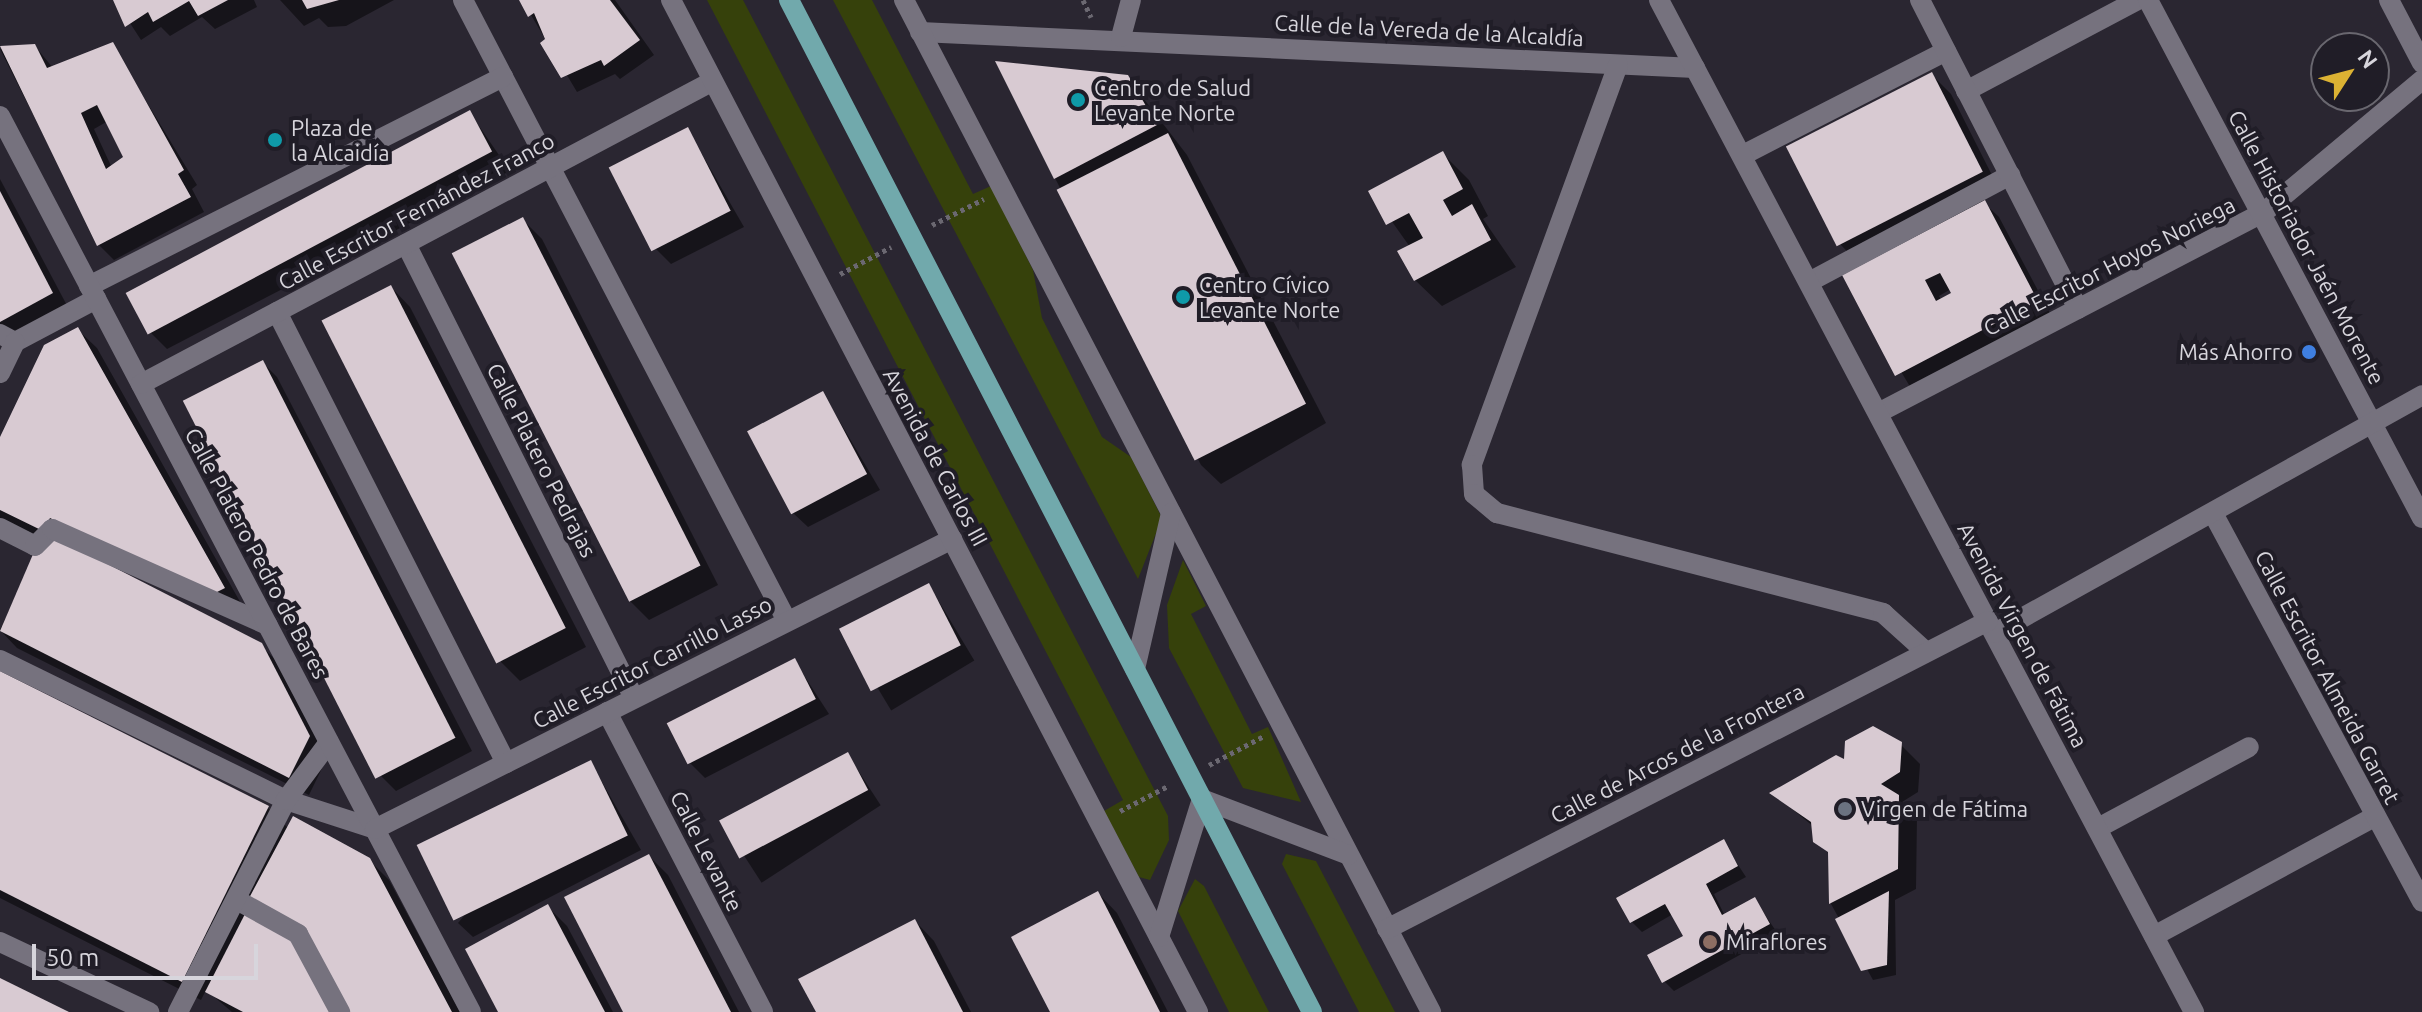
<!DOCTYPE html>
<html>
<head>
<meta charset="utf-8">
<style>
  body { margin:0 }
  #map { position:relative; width:2422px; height:1012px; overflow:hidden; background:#2a2631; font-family:Ubuntu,sans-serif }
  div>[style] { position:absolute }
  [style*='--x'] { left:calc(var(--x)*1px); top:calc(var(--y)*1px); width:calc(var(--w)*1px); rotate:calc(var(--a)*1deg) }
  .green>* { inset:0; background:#36410b }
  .shadow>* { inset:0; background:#0007; transform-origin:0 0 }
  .building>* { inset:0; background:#d8cad2; transform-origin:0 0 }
  .path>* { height:5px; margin-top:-2.5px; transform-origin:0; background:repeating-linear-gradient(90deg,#6b6871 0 4px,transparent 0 8px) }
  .pedestrian>* { height:20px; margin:-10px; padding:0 10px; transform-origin:10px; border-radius:10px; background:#76727e }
  .minor>* { height:20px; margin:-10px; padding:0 10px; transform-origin:10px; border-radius:10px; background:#76727e }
  .tertiary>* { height:20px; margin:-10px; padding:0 10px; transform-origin:10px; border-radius:10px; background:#76727e }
  .primary>* { height:20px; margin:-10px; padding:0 10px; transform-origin:10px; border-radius:10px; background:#71a9ac }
  .dots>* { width:22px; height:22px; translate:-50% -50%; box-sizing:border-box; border:4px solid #201d27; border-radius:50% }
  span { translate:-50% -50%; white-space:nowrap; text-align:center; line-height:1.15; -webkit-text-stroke:8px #201d27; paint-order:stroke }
  .street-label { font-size:22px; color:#d7d5dc }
  .poi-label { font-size:22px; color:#d7d5dc }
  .left { translate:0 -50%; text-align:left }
  .right { translate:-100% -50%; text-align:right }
  .north { position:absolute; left:2310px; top:32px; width:80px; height:80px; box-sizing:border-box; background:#201d27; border:2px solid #69676f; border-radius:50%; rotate:54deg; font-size:22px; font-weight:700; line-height:32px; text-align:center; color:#d7d5dc }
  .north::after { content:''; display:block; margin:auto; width:28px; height:36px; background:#dcb233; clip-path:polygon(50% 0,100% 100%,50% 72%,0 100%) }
  .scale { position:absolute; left:32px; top:944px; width:226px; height:36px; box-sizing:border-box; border:4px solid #d7d5dc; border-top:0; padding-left:10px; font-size:24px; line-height:28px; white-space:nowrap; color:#d7d5dc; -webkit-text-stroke:6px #201d27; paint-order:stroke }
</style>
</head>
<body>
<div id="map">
  <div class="green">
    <div style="clip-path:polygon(707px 0,743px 0,1168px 816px,1169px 840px,1150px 880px,1139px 877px,1104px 811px,1123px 800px)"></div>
    <div style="clip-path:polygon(833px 0,872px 0,973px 194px,991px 186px,1033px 270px,1042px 318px,1102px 437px,1131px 457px,1162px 518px,1138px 579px)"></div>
    <div style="clip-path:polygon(1183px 560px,1206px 606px,1191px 614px,1252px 734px,1268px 727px,1301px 802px,1243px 788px,1169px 648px,1167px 605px)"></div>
    <div style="clip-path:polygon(1286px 854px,1316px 861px,1395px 1012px,1359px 1012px,1282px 864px)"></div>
    <div style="clip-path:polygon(1195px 879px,1204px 886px,1269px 1012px,1229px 1012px,1178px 911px)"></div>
  </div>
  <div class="shadow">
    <div style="clip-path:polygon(115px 0,254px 0,257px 7px,215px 29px,202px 17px,170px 36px,161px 27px,141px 40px)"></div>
    <div style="clip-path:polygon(280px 0,394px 0,346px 26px,328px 27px,319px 18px,304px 26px)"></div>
    <div style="clip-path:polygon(522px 0,615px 0,654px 55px,620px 79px,615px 74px,577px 92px)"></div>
    <div style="clip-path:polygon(evenodd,112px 45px,197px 185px,192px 189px,204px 212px,114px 260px,99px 245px,0 49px,35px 46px,53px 68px,112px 45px,108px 121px,125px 158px,112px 168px,94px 129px,108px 121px)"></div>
    <div style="clip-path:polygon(evenodd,1932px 75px,1951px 94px,2000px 191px,1982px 201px,1999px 217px,2052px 317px,1912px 390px,1844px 276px,1862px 267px,1841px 245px,1790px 150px,1932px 75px,1951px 289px,1954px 294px,1942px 301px,1939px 296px,1951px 289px)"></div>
    <div style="clip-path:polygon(1127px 77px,1187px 155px,1326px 423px,1221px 484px,1201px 465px,1055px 178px)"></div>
    <div style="clip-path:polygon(470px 113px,510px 171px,167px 349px,148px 330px)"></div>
    <div style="clip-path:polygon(688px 130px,744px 227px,671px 264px,656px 249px)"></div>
    <div style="clip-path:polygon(1443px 154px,1469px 180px,1488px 216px,1483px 219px,1516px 267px,1442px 306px,1415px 280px,1410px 247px,1371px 192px)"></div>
    <div style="clip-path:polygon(0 179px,71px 313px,15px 343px,0 335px)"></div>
    <div style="clip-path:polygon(522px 219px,542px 239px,718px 585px,649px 620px,630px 601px)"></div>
    <div style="clip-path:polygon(391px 287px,410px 307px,586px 647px,520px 681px,501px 662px)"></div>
    <div style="clip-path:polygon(77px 329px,97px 348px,243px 607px,65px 544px,260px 645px,281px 665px,328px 756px,309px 795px,17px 648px,0 630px,42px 538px,0 518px,0 442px)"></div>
    <div style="clip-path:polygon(262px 362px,277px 377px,472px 751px,396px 791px,381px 776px)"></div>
    <div style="clip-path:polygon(823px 393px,880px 490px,808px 527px,793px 513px)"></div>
    <div style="left:929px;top:585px;width:88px;height:97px;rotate:59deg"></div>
    <div style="clip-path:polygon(794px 660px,829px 714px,705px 778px,690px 763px)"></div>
    <div style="clip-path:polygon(0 673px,268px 808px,288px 828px,369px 860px,389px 880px,460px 1012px,232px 1012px,206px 990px,201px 1000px,0 898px)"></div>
    <div style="clip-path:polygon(1900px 744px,1920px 764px,1918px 792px,1902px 802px,1917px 817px,1916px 889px,1895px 900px,1896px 975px,1873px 980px,1831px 904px,1830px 856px,1814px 827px,1773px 793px)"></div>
    <div style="left:848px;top:755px;width:60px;height:142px;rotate:57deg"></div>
    <div style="clip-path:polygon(591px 763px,641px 850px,473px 937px,458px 923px)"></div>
    <div style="clip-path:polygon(1723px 842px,1746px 877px,1714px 894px,1725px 916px,1755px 900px,1778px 934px,1674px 991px,1664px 981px,1685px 936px,1673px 914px,1642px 932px,1632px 922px)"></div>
    <div style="clip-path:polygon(649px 856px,668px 875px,739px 1012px,625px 1012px)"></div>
    <div style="clip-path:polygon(1098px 893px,1117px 913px,1168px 1012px,1052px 1012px)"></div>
    <div style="clip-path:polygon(548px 907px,567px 926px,613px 1012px,500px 1012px)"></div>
    <div style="clip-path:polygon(915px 921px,934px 941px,971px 1012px,818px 1012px)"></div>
  </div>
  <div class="building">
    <div style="clip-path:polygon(113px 0,228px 0,198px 16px,189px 1px,153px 22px,148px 12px,125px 27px)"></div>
    <div style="clip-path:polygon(302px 0,339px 0,307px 9px)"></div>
    <div style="clip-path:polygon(519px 0,610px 0,640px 40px,604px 66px,601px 60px,561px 78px,540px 43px,545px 39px,534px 13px,528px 17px)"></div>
    <div style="clip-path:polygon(evenodd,113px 42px,184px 170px,178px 174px,191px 197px,97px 246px,0 46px,35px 44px,47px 68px,113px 42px,97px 105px,123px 157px,106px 169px,81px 113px,97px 105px)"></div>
    <div style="clip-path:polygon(995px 61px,1128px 75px,1157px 125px,1054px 179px)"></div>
    <div style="left:1932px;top:72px;width:112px;height:164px;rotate:63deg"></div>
    <div style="left:470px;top:110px;width:47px;height:390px;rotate:62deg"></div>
    <div style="left:688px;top:127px;width:94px;height:89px;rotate:63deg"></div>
    <div style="left:1168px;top:133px;width:304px;height:125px;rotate:63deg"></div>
    <div style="clip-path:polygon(1443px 151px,1463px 189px,1443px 200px,1452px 216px,1472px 204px,1491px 240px,1414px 281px,1397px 251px,1423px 238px,1409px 213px,1386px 225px,1368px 191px)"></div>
    <div style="clip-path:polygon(0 191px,53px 293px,0 322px)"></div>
    <div style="clip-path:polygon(evenodd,1985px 200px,2038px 301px,1895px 376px,1842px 275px,1985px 200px,1940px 273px,1951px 293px,1936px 301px,1925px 280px,1940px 273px)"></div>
    <div style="left:523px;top:217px;width:391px;height:80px;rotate:63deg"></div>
    <div style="left:391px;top:285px;width:385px;height:78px;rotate:63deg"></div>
    <div style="clip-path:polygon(78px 327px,225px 588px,209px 596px,50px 518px,43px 531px,0 510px,0 437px,44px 345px)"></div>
    <div style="left:263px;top:360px;width:424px;height:90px;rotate:63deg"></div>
    <div style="left:823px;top:391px;width:94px;height:86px;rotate:62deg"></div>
    <div style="clip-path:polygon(43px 531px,262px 643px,310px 736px,289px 778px,0 631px)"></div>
    <div style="left:929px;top:583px;width:70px;height:101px;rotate:63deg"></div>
    <div style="left:795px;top:658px;width:46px;height:144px;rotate:63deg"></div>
    <div style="clip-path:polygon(0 671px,269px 806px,182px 982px,0 890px)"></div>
    <div style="clip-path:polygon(1873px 726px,1902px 742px,1900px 772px,1881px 784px,1899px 795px,1898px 869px,1829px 904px,1828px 852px,1813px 842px,1811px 822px,1769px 793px,1836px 755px,1844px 759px,1845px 741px)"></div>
    <div style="left:848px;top:752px;width:43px;height:146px;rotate:62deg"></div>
    <div style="left:591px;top:760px;width:84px;height:194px;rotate:64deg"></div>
    <div style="clip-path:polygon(293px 816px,370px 858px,452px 1012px,348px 1012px,305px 931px,248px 900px)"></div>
    <div style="clip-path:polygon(1724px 839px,1738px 866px,1706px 884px,1722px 915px,1755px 897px,1770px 924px,1662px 983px,1647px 955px,1683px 936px,1665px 904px,1630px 923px,1616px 898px)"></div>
    <div style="clip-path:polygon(649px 854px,731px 1012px,623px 1012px,564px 897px)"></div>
    <div style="clip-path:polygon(1098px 891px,1160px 1012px,1050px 1012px,1011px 937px)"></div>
    <div style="clip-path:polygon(1889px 891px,1887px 965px,1861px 971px,1835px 919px)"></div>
    <div style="clip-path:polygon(548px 904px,605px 1012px,498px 1012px,465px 949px)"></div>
    <div style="clip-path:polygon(246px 912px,294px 937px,335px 1012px,243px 1012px,205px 992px)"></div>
    <div style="clip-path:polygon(915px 919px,963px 1012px,816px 1012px,798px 979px)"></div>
    <div style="clip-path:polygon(0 978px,69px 1012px,0 1012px)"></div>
  </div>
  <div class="path">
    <div style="--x:1083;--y:0;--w:19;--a:65"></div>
    <div style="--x:932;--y:225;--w:58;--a:-26.6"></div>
    <div style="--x:840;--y:274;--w:58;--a:-27.9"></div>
    <div style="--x:1209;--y:765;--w:62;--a:-27.8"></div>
    <div style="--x:1120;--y:811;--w:54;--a:-27.5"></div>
  </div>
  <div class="pedestrian">
    <div style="--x:463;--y:0;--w:700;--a:62.45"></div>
    <div style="--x:2389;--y:0;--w:71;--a:62.4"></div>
    <div style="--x:1966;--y:91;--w:195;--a:-27.9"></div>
    <div style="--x:1743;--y:155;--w:228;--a:-27.1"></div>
    <div style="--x:1809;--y:282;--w:228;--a:-28"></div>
    <div style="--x:89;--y:286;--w:464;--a:-26.8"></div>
    <div style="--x:277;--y:312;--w:506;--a:63.08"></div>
    <div style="--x:0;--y:334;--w:17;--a:28"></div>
    <div style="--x:15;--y:342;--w:92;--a:-28"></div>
    <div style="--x:0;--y:373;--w:34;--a:-64"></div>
    <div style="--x:0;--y:528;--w:39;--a:27"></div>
    <div style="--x:35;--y:546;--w:24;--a:-45"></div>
    <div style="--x:52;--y:529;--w:236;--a:24"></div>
    <div style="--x:0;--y:660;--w:318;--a:26.1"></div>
    <div style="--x:286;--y:800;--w:94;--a:18"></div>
    <div style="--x:2098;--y:828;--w:171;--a:-28.2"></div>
    <div style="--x:237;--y:900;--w:70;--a:29.1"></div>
    <div style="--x:298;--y:934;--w:89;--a:61.7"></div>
    <div style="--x:2154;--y:936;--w:252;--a:-28.4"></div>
    <div style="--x:178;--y:1012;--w:238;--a:-63"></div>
    <div style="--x:286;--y:800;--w:72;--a:-53.4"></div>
  </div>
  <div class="minor">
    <div style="--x:1920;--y:0;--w:347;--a:62.9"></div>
    <div style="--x:920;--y:32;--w:776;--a:2.66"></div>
    <div style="--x:1121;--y:37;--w:38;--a:-75"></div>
    <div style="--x:1618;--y:65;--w:426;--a:110.1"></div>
    <div style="--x:1472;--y:465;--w:29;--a:86"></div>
    <div style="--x:1474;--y:494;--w:30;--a:40"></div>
    <div style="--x:1497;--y:513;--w:399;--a:14.5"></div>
    <div style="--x:1883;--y:613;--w:58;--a:42.2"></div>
    <div style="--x:0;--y:116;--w:1012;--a:62.27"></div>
    <div style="--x:406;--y:244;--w:508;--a:63.33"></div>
    <div style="--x:141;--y:384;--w:647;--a:-27.91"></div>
    <div style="--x:1878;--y:413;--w:434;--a:-27.5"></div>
    <div style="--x:2263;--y:213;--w:207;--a:-39.9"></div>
    <div style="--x:2215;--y:517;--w:437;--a:61.7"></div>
    <div style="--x:607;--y:712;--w:338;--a:62.5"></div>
    <div style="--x:375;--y:829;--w:646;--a:-26.68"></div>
  </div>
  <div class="tertiary">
    <div style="--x:671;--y:0;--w:1141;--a:62.49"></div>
    <div style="--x:904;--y:0;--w:1141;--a:62.49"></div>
    <div style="--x:1659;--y:0;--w:1145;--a:62.14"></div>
    <div style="--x:2148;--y:0;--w:586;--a:62.12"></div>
    <div style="--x:1995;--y:633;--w:489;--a:-29.1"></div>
    <div style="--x:1135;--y:669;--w:160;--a:-77"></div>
    <div style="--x:1387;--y:929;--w:675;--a:-27.13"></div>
    <div style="--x:1159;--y:937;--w:145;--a:-72.7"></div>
    <div style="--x:1202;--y:799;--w:157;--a:20.9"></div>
    <div style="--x:0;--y:942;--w:165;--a:25.2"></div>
  </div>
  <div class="primary">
    <div style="--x:789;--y:0;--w:1139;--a:62.67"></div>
  </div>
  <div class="dots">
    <div style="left:1078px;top:100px;background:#0f9aa8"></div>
    <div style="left:275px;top:140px;background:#0f9aa8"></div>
    <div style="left:1183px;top:297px;background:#0f9aa8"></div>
    <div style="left:2309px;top:352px;background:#3f7fe0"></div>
    <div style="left:1845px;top:809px;background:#6b7280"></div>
    <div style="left:1710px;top:942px;background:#8d6e63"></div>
  </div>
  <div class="street-label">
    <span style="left:1429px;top:30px;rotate:3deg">Calle de la Vereda de la Alcaldía</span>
    <span style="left:416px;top:211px;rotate:-28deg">Calle Escritor Fernández Franco</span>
    <span style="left:2307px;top:247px;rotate:62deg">Calle Historiador Jaén Morente</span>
    <span style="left:2109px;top:266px;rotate:-27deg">Calle Escritor Hoyos Noriega</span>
    <span style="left:936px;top:457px;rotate:62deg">Avenida de Carlos III</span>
    <span style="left:542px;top:460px;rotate:63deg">Calle Platero Pedrajas</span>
    <span style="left:257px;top:553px;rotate:62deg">Calle Platero Pedro de Bares</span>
    <span style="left:2023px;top:635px;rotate:62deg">Avenida Virgen de Fátima</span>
    <span style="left:652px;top:662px;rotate:-27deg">Calle Escritor Carrillo Lasso</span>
    <span style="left:2328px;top:677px;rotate:62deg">Calle Escritor Almeida Garret</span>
    <span style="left:1677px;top:753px;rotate:-27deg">Calle de Arcos de la Frontera</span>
    <span style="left:707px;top:851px;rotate:63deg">Calle Levante</span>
  </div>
  <div class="poi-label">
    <span class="left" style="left:1094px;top:100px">Centro de Salud<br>Levante Norte</span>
    <span class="left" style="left:291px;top:140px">Plaza de<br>la Alcaidía</span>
    <span class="left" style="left:1199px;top:297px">Centro Cívico<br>Levante Norte</span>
    <span class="right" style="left:2293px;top:352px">Más Ahorro</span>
    <span class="left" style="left:1861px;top:809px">Virgen de Fátima</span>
    <span class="left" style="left:1726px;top:942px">Miraflores</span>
  </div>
  <div class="north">N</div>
  <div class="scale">50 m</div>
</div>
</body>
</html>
